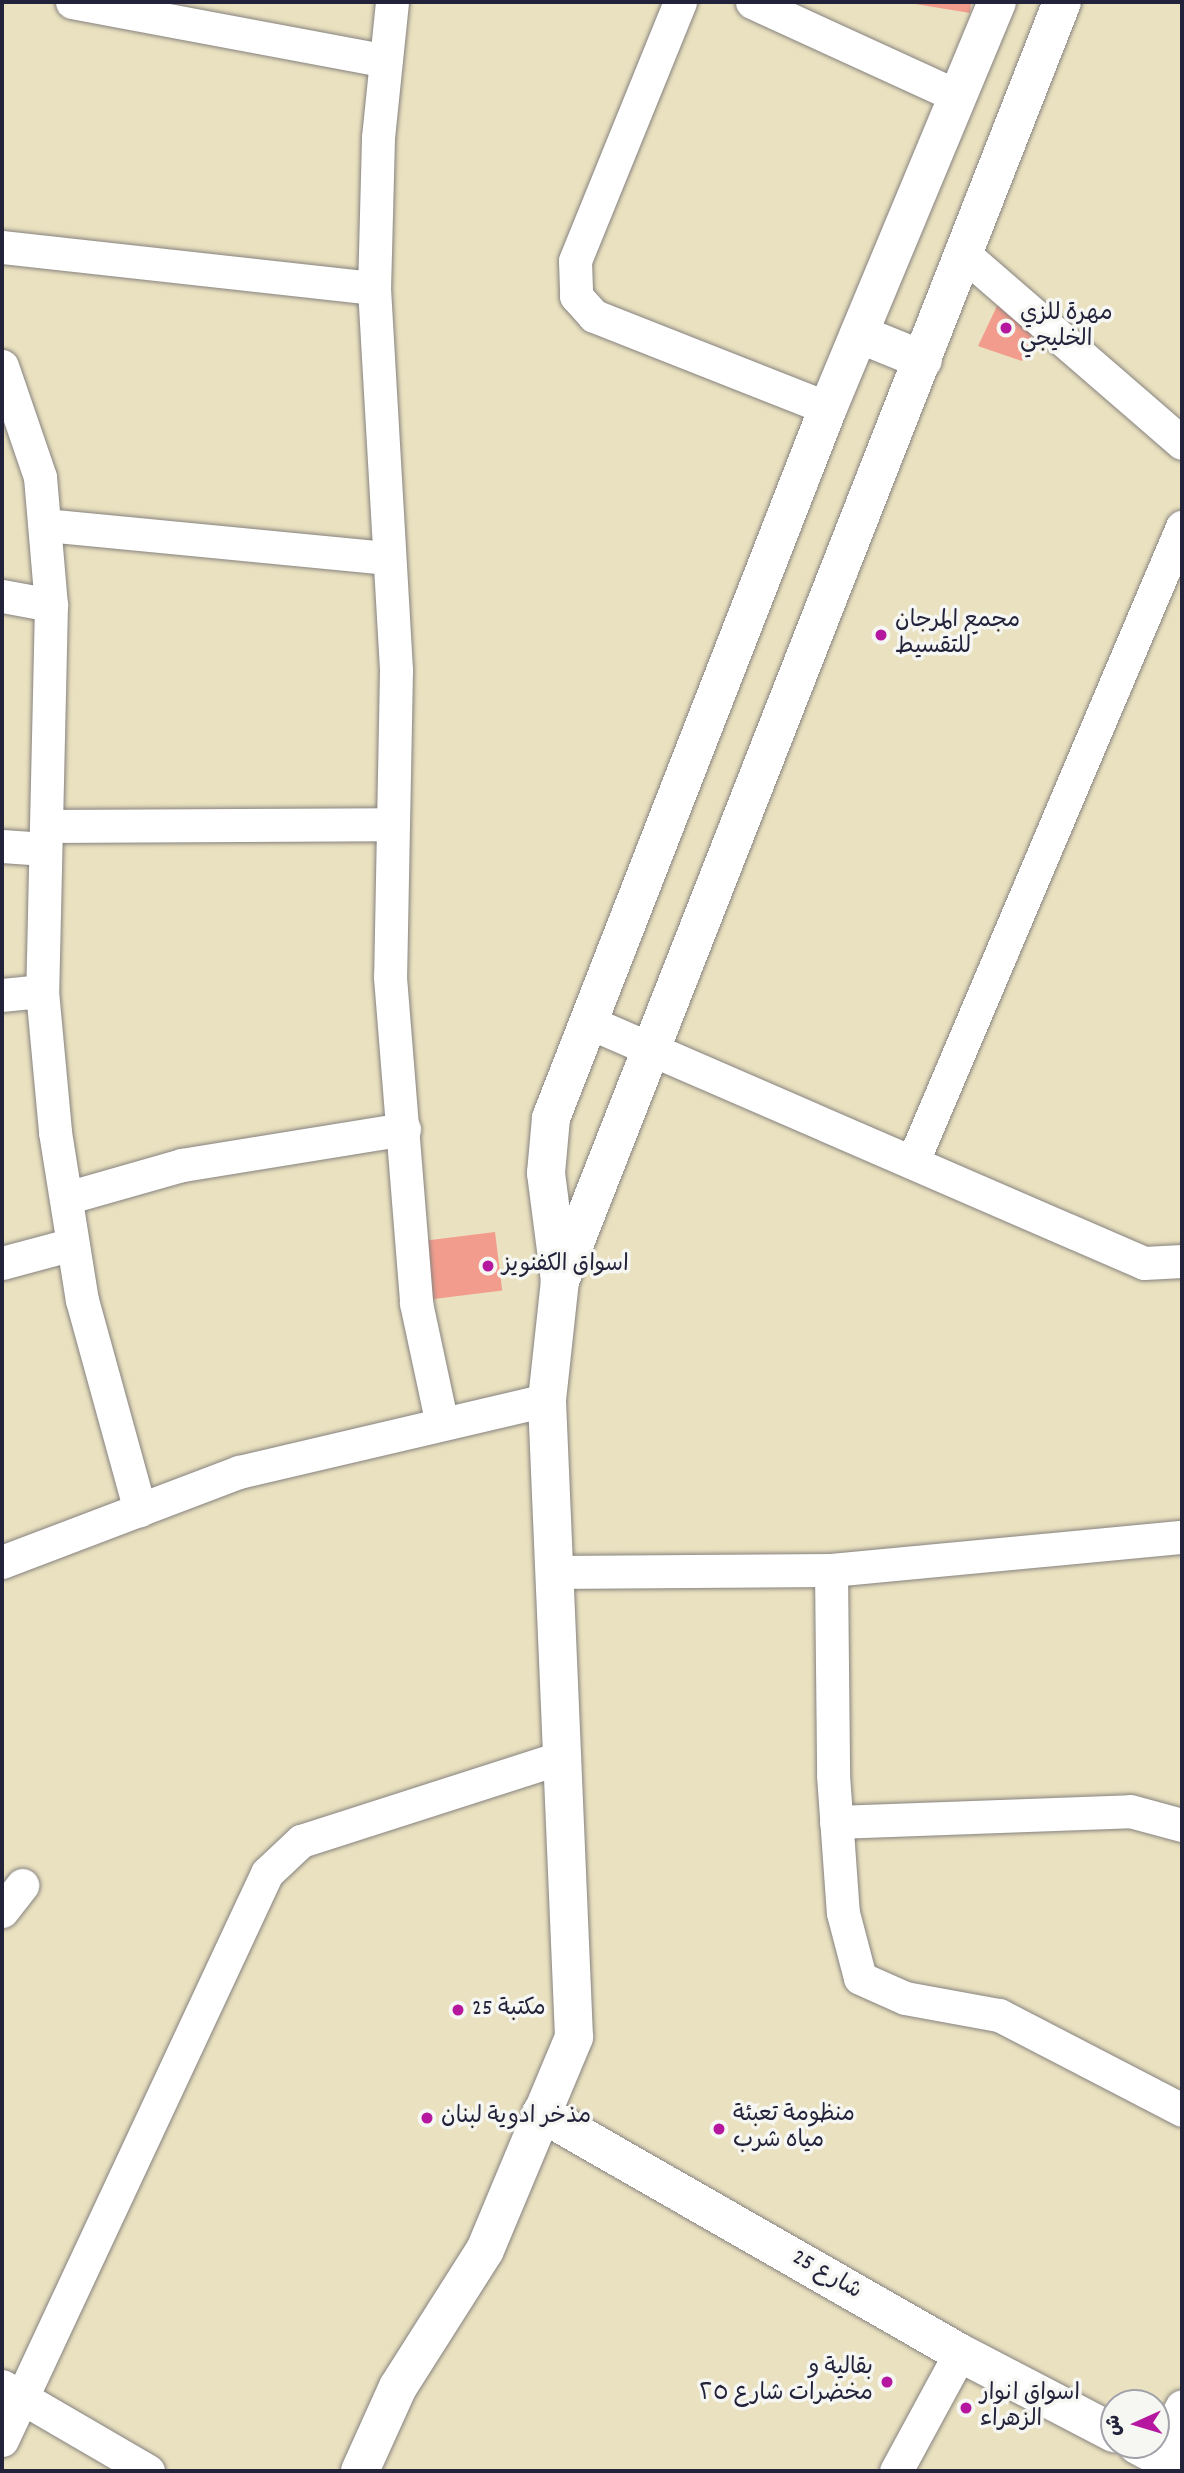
<!DOCTYPE html>
<html>
<head>
<meta charset="utf-8">
<style>
  body { margin:0 }
  #map { position:relative; width:1184px; height:2473px; overflow:hidden; background:#eae1c0; font-family:Dekko,"Playpen Sans Arabic",sans-serif }
  div>[style] { position:absolute }
  [style*='--x'] { left:calc(var(--x)*1px); top:calc(var(--y)*1px); width:calc(var(--w)*1px); rotate:calc(var(--a)*1deg) }
  .building>* { inset:0; background:#f29c8d; transform-origin:0 0 }
  .roads { filter:drop-shadow(0 0 2px #86827e) drop-shadow(0 0 2px #86827e) }
  .minor>* { height:33px; margin:-16.5px; padding:0 16.5px; transform-origin:16.5px; border-radius:16.5px; background:#fff }
  .tertiary>* { height:38px; margin:-19px; padding:0 19px; transform-origin:19px; border-radius:19px; background:#fff }
  .dots>* { width:19px; height:19px; translate:-50% -50%; box-sizing:border-box; border:4px solid #f6f6f2; border-radius:50% }
  span { translate:-50% -50%; white-space:nowrap; text-align:center; line-height:1.15; -webkit-text-stroke:7px #f6f6f2; paint-order:stroke }
  .poi-label { font-size:23px; color:#22223b }
  .left { translate:0 -50%; text-align:left }
  .right { translate:-100% -50%; text-align:right }
  .street-label { font-size:23px; color:#22223b }
  .frame { position:absolute; inset:0; border:4px solid #22223b; pointer-events:none }
  .north { position:absolute; left:1100px; top:2389px; width:70px; height:70px; box-sizing:border-box; background:#f6f6f2; border:2px solid #a1a1a9; border-radius:50%; rotate:266deg; font-size:19px; font-weight:700; line-height:28px; text-align:center; color:#22223b }
  .north::after { content:''; display:block; margin:auto; width:24px; height:32px; background:#b5179e; clip-path:polygon(50% 0,100% 100%,50% 72%,0 100%) }
</style>
</head>
<body>
<div id="map">
  <div class="building">
    <div style="clip-path:polygon(903px 2px,971px 2px,970px 13px)"></div>
    <div style="clip-path:polygon(998px 304px,1035px 326px,1022px 361px,978px 346px)"></div>
    <div style="left:495px;top:1232px;width:59px;height:71px;rotate:83deg"></div>
  </div>
  <div class="roads">
    <div class="minor">
      <div style="--x:72;--y:2;--w:319;--a:10.6"></div>
      <div style="--x:392;--y:2;--w:137;--a:95.9"></div>
      <div style="--x:378;--y:138;--w:150;--a:91.5"></div>
      <div style="--x:374;--y:288;--w:383;--a:86.7"></div>
      <div style="--x:396;--y:670;--w:307;--a:91.1"></div>
      <div style="--x:390;--y:977;--w:327;--a:85.4"></div>
      <div style="--x:416;--y:1303;--w:120;--a:77.9"></div>
      <div style="--x:680;--y:2;--w:279;--a:112.1"></div>
      <div style="--x:575;--y:261;--w:35;--a:88"></div>
      <div style="--x:576;--y:296;--w:27;--a:48"></div>
      <div style="--x:594;--y:316;--w:251;--a:21.5"></div>
      <div style="--x:752;--y:2;--w:226;--a:24.6"></div>
      <div style="--x:2;--y:247;--w:374;--a:6.3"></div>
      <div style="--x:965;--y:255;--w:287;--a:40.9"></div>
      <div style="--x:2;--y:366;--w:117;--a:71.1"></div>
      <div style="--x:40;--y:477;--w:128;--a:85.1"></div>
      <div style="--x:51;--y:605;--w:386;--a:91.3"></div>
      <div style="--x:42;--y:991;--w:142;--a:84.7"></div>
      <div style="--x:55;--y:1132;--w:170;--a:80.9"></div>
      <div style="--x:82;--y:1300;--w:218;--a:74.6"></div>
      <div style="--x:45;--y:525;--w:344;--a:5.5"></div>
      <div style="--x:2;--y:596;--w:50;--a:10.4"></div>
      <div style="--x:46;--y:826;--w:343;--a:-0.3"></div>
      <div style="--x:2;--y:846;--w:43;--a:4"></div>
      <div style="--x:2;--y:995;--w:40;--a:-5.7"></div>
      <div style="--x:586;--y:1021;--w:608;--a:23.45"></div>
      <div style="--x:1144;--y:1263;--w:38;--a:-3"></div>
      <div style="--x:913;--y:1161;--w:689;--a:-67.01"></div>
      <div style="--x:66;--y:1198;--w:121;--a:-15.9"></div>
      <div style="--x:182;--y:1165;--w:225;--a:-9.2"></div>
      <div style="--x:2;--y:1263;--w:73;--a:-15"></div>
      <div style="--x:2;--y:1562;--w:254;--a:-20.8"></div>
      <div style="--x:239;--y:1472;--w:316;--a:-13.2"></div>
      <div style="--x:831;--y:1570;--w:205;--a:89.4"></div>
      <div style="--x:833;--y:1775;--w:138;--a:85.9"></div>
      <div style="--x:843;--y:1913;--w:67;--a:75.3"></div>
      <div style="--x:860;--y:1978;--w:49;--a:24"></div>
      <div style="--x:905;--y:1998;--w:96;--a:10.3"></div>
      <div style="--x:999;--y:2015;--w:206;--a:27.4"></div>
      <div style="--x:552;--y:1572;--w:279;--a:-0.4"></div>
      <div style="--x:831;--y:1570;--w:353;--a:-5.4"></div>
      <div style="--x:836;--y:1822;--w:294;--a:-2.1"></div>
      <div style="--x:1130;--y:1811;--w:54;--a:15.1"></div>
      <div style="--x:2;--y:1911;--w:33;--a:-52"></div>
      <div style="--x:2;--y:2386;--w:169;--a:30.2"></div>
      <div style="--x:2;--y:2440;--w:626;--a:-64.95"></div>
      <div style="--x:267;--y:1873;--w:47;--a:-43.3"></div>
      <div style="--x:301;--y:1841;--w:274;--a:-17.8"></div>
      <div style="--x:1156;--y:2455;--w:55;--a:-62"></div>
      <div style="--x:896;--y:2471;--w:134;--a:-61.5"></div>
    </div>
    <div class="tertiary">
      <div style="--x:859;--y:334;--w:69;--a:22.1"></div>
      <div style="--x:560;--y:1281;--w:109;--a:-97.4"></div>
      <div style="--x:546;--y:1173;--w:55;--a:-84.8"></div>
      <div style="--x:551;--y:1118;--w:762;--a:-68.69"></div>
      <div style="--x:828;--y:408;--w:440;--a:-67.4"></div>
      <div style="--x:541;--y:2113;--w:483;--a:29.8"></div>
      <div style="--x:960;--y:2353;--w:174;--a:27.5"></div>
      <div style="--x:1137;--y:2445;--w:51;--a:28.1"></div>
      <div style="--x:360;--y:2471;--w:92;--a:-65.7"></div>
      <div style="--x:398;--y:2387;--w:162;--a:-57.6"></div>
      <div style="--x:485;--y:2250;--w:231;--a:-67.3"></div>
      <div style="--x:574;--y:2037;--w:638;--a:-92.43"></div>
      <div style="--x:547;--y:1400;--w:120;--a:-83.8"></div>
      <div style="--x:560;--y:1281;--w:1374;--a:-68.57"></div>
    </div>
  </div>
  <div class="dots">
    <div style="left:1006px;top:328px;background:#b5179e"></div>
    <div style="left:881px;top:635px;background:#b5179e"></div>
    <div style="left:488px;top:1266px;background:#b5179e"></div>
    <div style="left:458px;top:2010px;background:#b5179e"></div>
    <div style="left:427px;top:2118px;background:#b5179e"></div>
    <div style="left:719px;top:2129px;background:#b5179e"></div>
    <div style="left:887px;top:2382px;background:#b5179e"></div>
    <div style="left:966px;top:2408px;background:#b5179e"></div>
  </div>
  <div class="poi-label">
    <span class="left" style="left:1020px;top:328px">مهرة للزي<br>الخليجي</span>
    <span class="left" style="left:895px;top:635px">مجمع المرجان<br>للتقسيط</span>
    <span class="left" style="left:502px;top:1266px">اسواق الكفنويز</span>
    <span class="left" style="left:472px;top:2010px">مكتبة 25</span>
    <span class="left" style="left:733px;top:2129px">منظومة تعبئة<br>مياه شرب</span>
    <span class="left" style="left:441px;top:2118px">مذخر ادوية لبنان</span>
    <span class="right" style="left:873px;top:2382px">بقالية و<br>مخضرات شارع ٢٥</span>
    <span class="left" style="left:980px;top:2408px">اسواق انوار<br>الزهراء</span>
  </div>
  <div class="street-label">
    <span style="left:826px;top:2276px;rotate:30deg">شارع 25</span>
  </div>
  <div class="frame"></div>
  <div class="north">ش</div>
</div>
</body>
</html>
